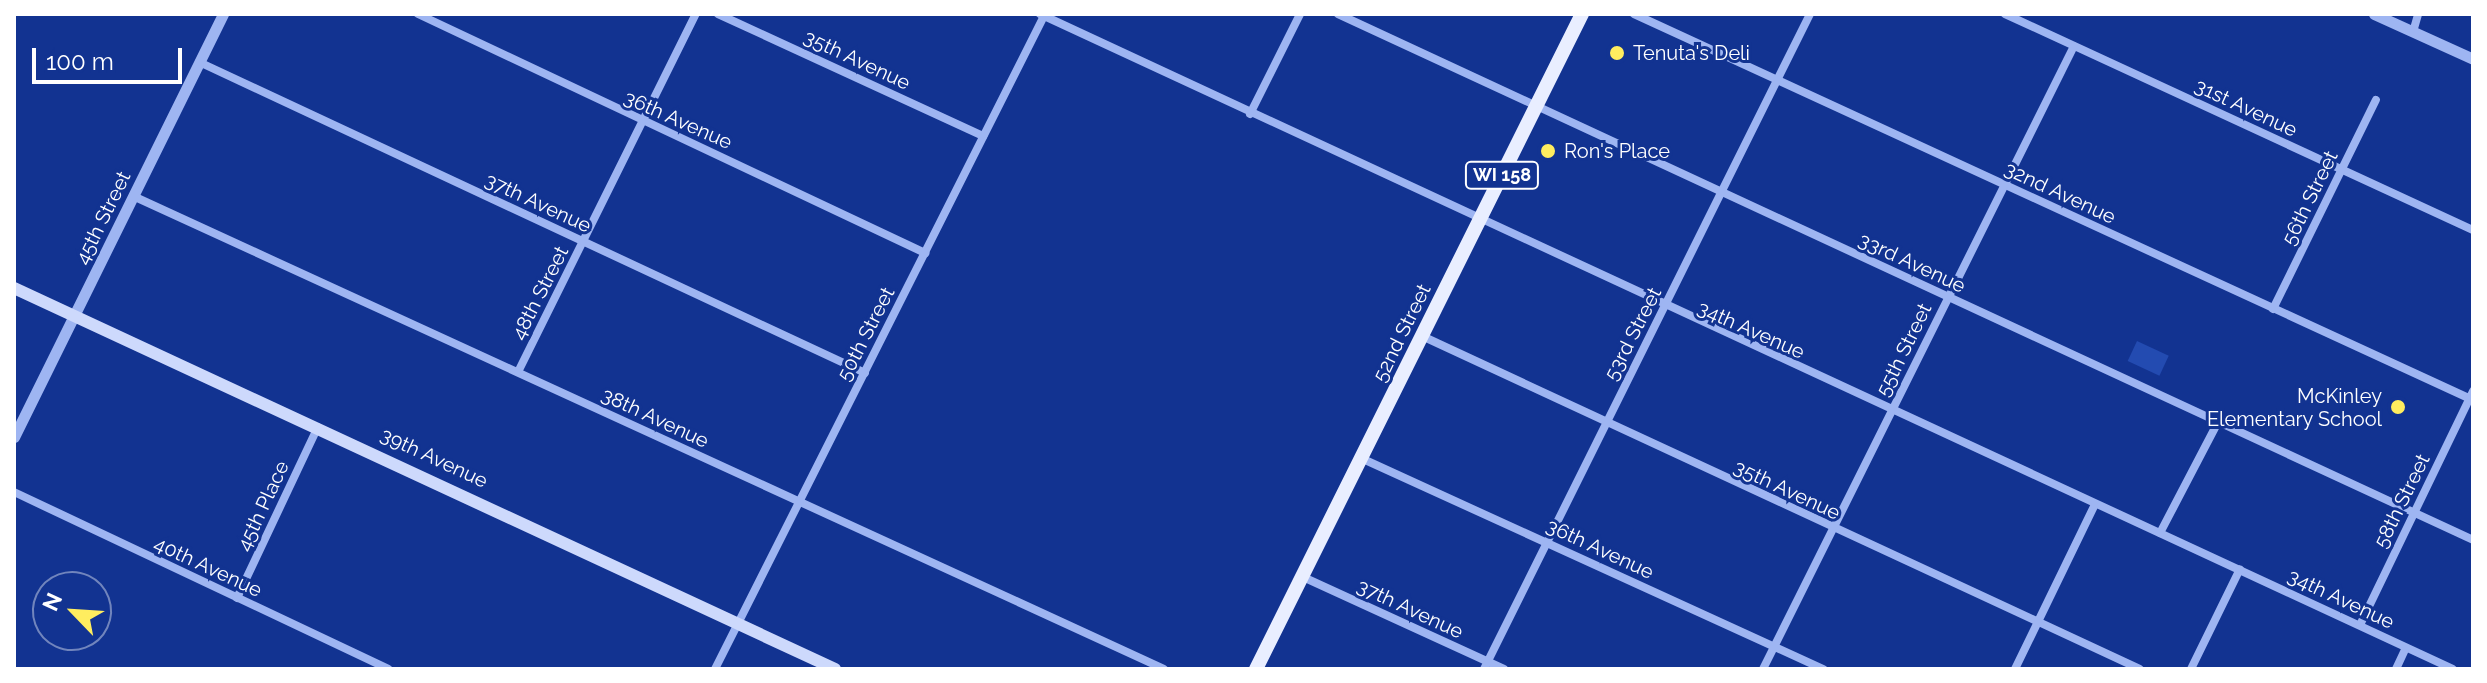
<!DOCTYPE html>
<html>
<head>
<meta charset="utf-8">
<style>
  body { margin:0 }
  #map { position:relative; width:2487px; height:683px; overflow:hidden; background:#123391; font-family:Raleway,sans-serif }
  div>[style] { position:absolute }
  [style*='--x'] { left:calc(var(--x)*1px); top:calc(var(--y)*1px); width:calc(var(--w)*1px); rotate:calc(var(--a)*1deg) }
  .green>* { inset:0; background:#234bb1; transform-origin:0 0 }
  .minor>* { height:8px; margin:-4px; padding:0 4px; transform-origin:4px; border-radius:4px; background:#9eb5f2 }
  .tertiary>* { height:11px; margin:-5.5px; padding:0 5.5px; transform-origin:5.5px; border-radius:5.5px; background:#9eb5f2 }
  .secondary>* { height:12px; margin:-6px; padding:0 6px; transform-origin:6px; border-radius:6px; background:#cdd9fc }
  .primary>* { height:14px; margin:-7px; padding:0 7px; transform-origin:7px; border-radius:7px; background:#e9eeff }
  .dots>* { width:22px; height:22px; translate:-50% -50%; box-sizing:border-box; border:4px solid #123391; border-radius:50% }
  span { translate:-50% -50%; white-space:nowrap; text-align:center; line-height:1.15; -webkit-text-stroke:6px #123391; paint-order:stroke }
  .shield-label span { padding:2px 6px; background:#123391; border:2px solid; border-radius:6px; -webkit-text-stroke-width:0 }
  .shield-label { font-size:18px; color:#fff; font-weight:700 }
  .poi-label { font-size:20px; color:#fff }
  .left { translate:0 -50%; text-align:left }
  .right { translate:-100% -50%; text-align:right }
  .street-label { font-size:20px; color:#fff }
  .frame { position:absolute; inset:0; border:16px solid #fff; pointer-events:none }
  .north { position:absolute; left:32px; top:571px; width:80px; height:80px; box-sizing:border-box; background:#123391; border:2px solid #7185bd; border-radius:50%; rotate:295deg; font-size:22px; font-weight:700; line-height:32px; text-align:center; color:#fff }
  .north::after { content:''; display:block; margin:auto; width:28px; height:36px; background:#ffed5f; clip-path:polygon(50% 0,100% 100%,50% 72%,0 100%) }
  .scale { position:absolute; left:32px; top:48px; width:150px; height:36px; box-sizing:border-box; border:4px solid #fff; border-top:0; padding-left:10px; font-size:24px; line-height:28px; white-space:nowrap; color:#fff; -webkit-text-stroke:6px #123391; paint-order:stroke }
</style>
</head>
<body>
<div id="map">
  <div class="green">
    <div style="left:2137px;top:341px;width:35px;height:22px;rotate:25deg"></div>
  </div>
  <div class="minor">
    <div style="--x:418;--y:14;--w:561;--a:25.24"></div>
    <div style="--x:718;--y:14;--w:292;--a:24.7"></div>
    <div style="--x:1040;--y:14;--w:1557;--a:24.87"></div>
    <div style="--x:1338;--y:14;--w:1251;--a:24.86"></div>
    <div style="--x:1634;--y:14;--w:924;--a:24.71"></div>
    <div style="--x:2005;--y:14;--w:515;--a:24.78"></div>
    <div style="--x:2413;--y:32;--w:19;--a:-74"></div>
    <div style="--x:199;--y:62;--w:735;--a:25.03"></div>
    <div style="--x:1250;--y:114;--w:112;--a:-63.4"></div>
    <div style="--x:133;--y:196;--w:1134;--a:24.64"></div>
    <div style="--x:2273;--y:309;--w:233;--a:-63.8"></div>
    <div style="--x:1422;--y:336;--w:791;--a:24.88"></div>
    <div style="--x:518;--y:372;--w:400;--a:-63.6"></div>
    <div style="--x:1363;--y:459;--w:506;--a:24.54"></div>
    <div style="--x:14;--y:492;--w:414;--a:25.3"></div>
    <div style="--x:2160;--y:533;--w:127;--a:-62.4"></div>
    <div style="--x:1303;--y:577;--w:221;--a:24.6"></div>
    <div style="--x:237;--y:598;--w:189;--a:-64.7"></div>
    <div style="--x:2360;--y:625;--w:260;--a:-64.2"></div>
    <div style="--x:715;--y:669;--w:733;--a:-63.26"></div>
    <div style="--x:1484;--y:669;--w:732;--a:-63.54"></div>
    <div style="--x:1763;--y:669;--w:696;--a:-63.47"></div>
    <div style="--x:2015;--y:669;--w:181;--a:-64.1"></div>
    <div style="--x:2191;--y:669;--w:111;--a:-63.9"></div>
    <div style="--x:2396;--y:669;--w:23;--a:-65"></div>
  </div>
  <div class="tertiary">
    <div style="--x:2374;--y:14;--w:109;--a:24.4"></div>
    <div style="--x:14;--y:437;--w:472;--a:-63.7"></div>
  </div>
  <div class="secondary">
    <div style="--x:14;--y:288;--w:905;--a:24.89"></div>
  </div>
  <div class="primary">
    <div style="--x:1256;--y:669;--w:732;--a:-63.54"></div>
  </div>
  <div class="dots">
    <div style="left:1617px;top:53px;background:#ffed5f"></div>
    <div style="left:1548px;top:151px;background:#ffed5f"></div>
    <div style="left:2398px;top:407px;background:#ffed5f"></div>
  </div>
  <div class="shield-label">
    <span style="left:1502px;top:175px">WI 158</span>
  </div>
  <div class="poi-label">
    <span class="left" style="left:1633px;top:53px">Tenuta's Deli</span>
    <span class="left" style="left:1564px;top:151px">Ron's Place</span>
    <span class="right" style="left:2382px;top:408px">McKinley<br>Elementary School</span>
  </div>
  <div class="street-label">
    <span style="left:857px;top:60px;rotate:25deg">35th Avenue</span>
    <span style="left:2246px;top:108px;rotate:25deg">31st Avenue</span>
    <span style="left:678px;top:120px;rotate:24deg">36th Avenue</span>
    <span style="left:2060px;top:193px;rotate:25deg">32nd Avenue</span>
    <span style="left:2310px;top:198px;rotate:-64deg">56th Street</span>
    <span style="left:538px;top:203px;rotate:25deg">37th Avenue</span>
    <span style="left:103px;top:218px;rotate:-64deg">45th Street</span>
    <span style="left:1912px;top:263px;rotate:25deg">33rd Avenue</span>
    <span style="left:540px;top:293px;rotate:-63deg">48th Street</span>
    <span style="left:1751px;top:330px;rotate:24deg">34th Avenue</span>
    <span style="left:1402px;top:333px;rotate:-64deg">52nd Street</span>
    <span style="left:866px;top:334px;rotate:-63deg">50th Street</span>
    <span style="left:1633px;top:334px;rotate:-63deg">53rd Street</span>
    <span style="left:1904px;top:350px;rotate:-64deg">55th Street</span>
    <span style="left:655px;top:418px;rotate:25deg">38th Avenue</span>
    <span style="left:434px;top:458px;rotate:25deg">39th Avenue</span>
    <span style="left:1787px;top:490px;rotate:25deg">35th Avenue</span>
    <span style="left:2402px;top:501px;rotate:-64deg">58th Street</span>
    <span style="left:263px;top:506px;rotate:-65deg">45th Place</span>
    <span style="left:1600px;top:549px;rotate:25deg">36th Avenue</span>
    <span style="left:208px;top:567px;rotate:25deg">40th Avenue</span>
    <span style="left:2341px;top:599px;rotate:25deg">34th Avenue</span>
    <span style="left:1410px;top:609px;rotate:25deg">37th Avenue</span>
  </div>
  <div class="frame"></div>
  <div class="north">N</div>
  <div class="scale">100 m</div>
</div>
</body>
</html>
